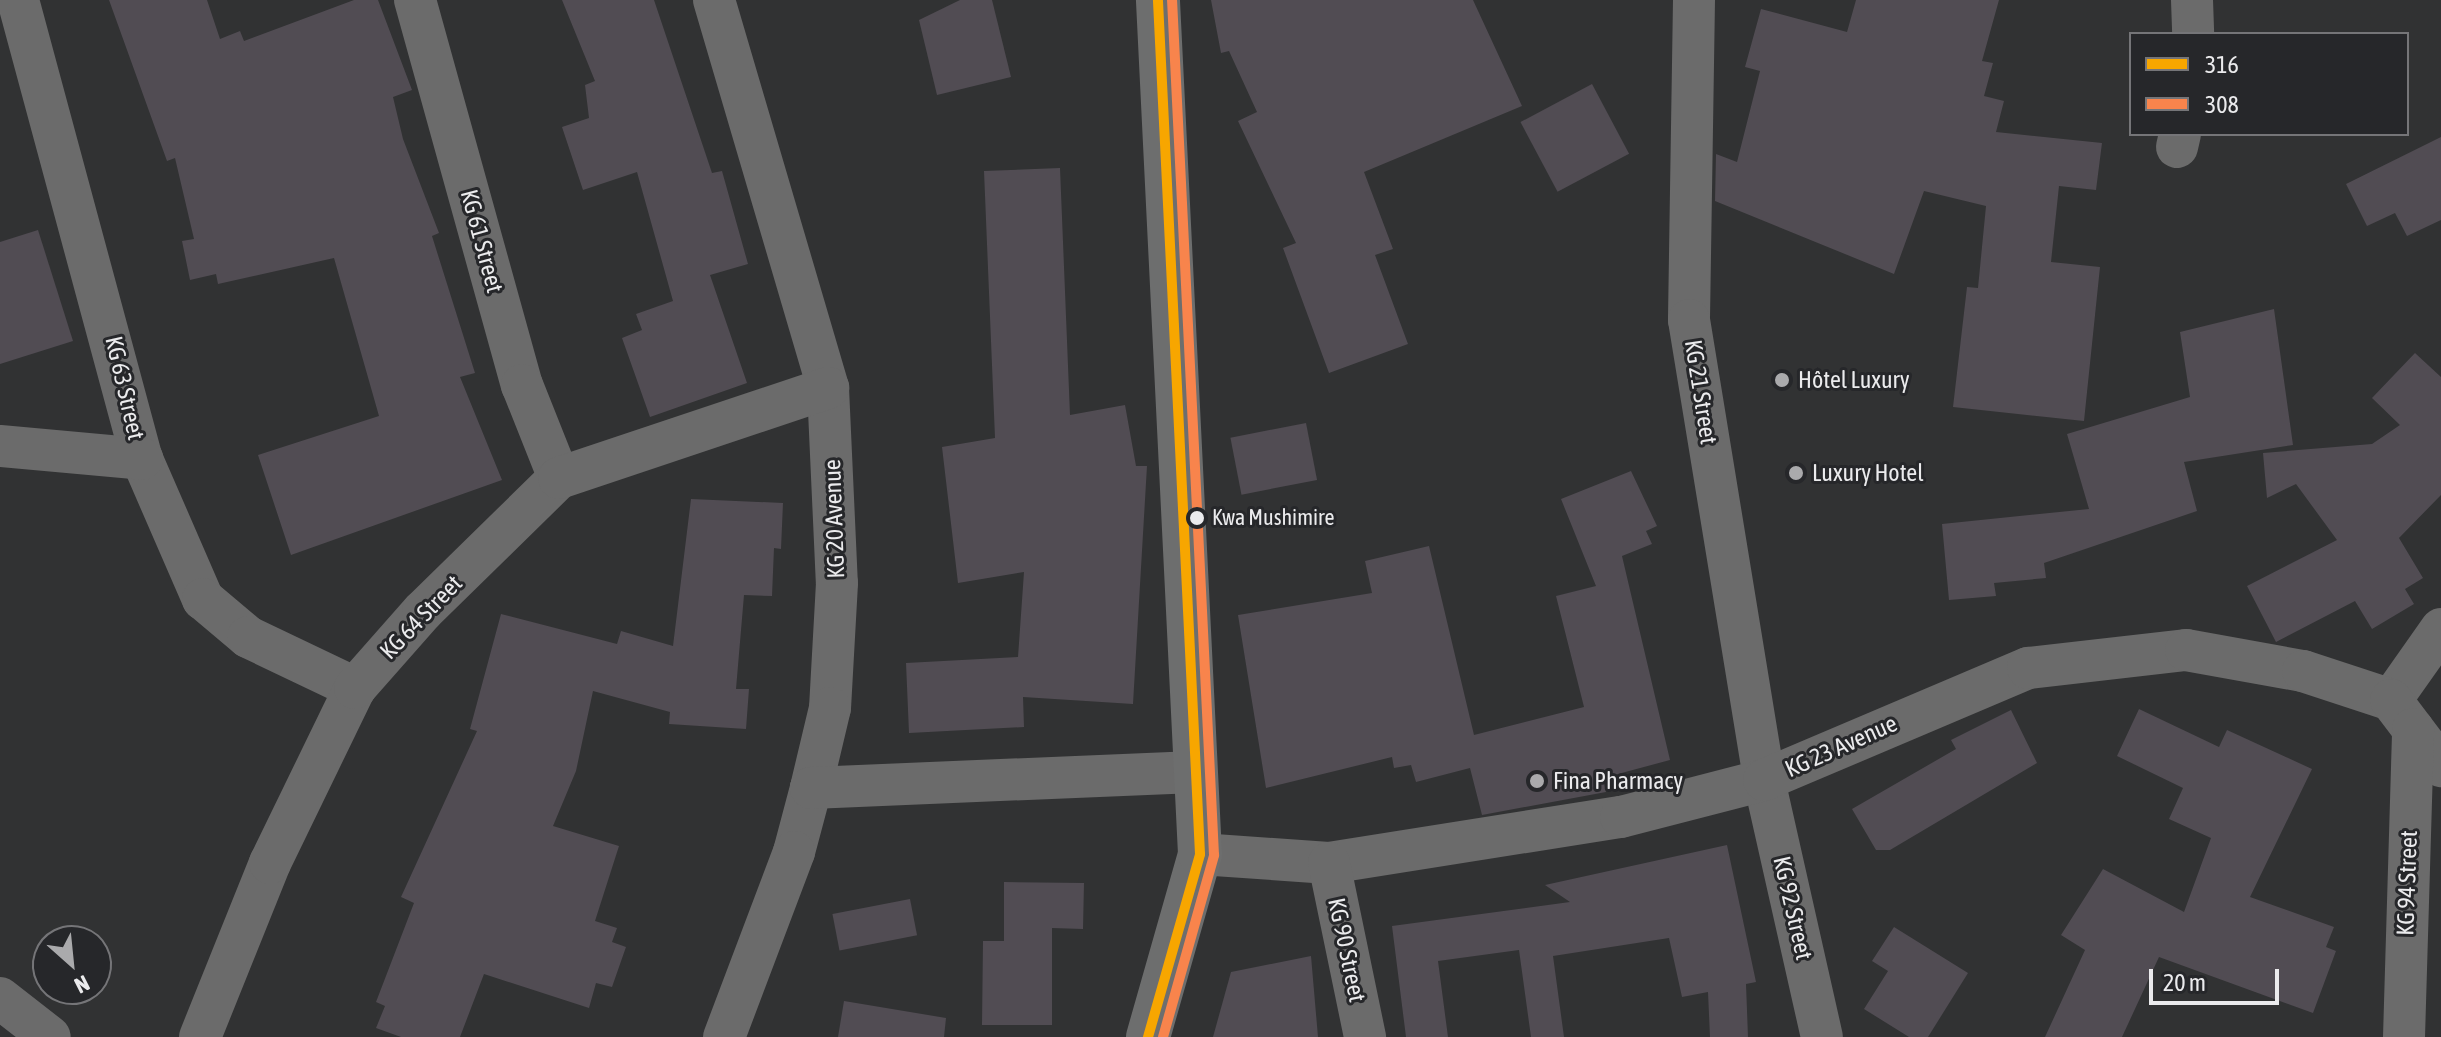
<!DOCTYPE html>
<html>
<head>
<meta charset="utf-8">
<style>
  body { margin:0 }
  #map { position:relative; width:2441px; height:1037px; overflow:hidden; background:#313233; font-family:"Asap Condensed",sans-serif }
  div>[style] { position:absolute }
  [style*='--x'] { left:calc(var(--x)*1px); top:calc(var(--y)*1px); width:calc(var(--w)*1px); rotate:calc(var(--a)*1deg) }
  .building>* { inset:0; background:#514c53; transform-origin:0 0 }
  .street>* { height:42px; margin:-21px; padding:0 21px; transform-origin:21px; border-radius:21px; background:#6b6b6b }
  .secondary>* { height:44px; margin:-22px; padding:0 22px; transform-origin:22px; border-radius:22px; background:#6d6e6e }
  .bus-1>* { height:10px; margin:-5px; padding:0 5px; transform-origin:5px; border-radius:5px; background:#f7a600 }
  .bus-2>* { height:10px; margin:-5px; padding:0 5px; transform-origin:5px; border-radius:5px; background:#f8844c }
  .dots>* { width:22px; height:22px; translate:-50% -50%; box-sizing:border-box; border:4px solid #26272a; border-radius:50% }
  span { translate:-50% -50%; white-space:nowrap; text-align:center; line-height:1.15; -webkit-text-stroke:6px #26272a; paint-order:stroke }
  .bus-label { font-size:22px; color:#ebebed }
  .left { translate:0 -50%; text-align:left }
  .street-label { font-size:24px; color:#ebebed }
  .poi-label { font-size:24px; color:#ebebed }
  .legend { position:absolute; left:2129px; top:32px; width:280px; height:104px; box-sizing:border-box; background:#26272a; border:2px solid #757578; margin:0; padding:10px 14px; list-style:none; font-size:24px; color:#ebebed }
  .legend li { display:flex; align-items:center; gap:16px; height:40px }
  .legend b { width:40px; border:2px solid #757578 }
  .north { position:absolute; left:32px; top:925px; width:80px; height:80px; box-sizing:border-box; background:#26272a; border:2px solid #757578; border-radius:50%; rotate:153deg; font-size:22px; font-weight:700; line-height:32px; text-align:center; color:#ebebed }
  .north::after { content:''; display:block; margin:auto; width:28px; height:36px; background:#aaaaac; clip-path:polygon(50% 0,100% 100%,50% 72%,0 100%) }
  .scale { position:absolute; left:2149px; top:969px; width:130px; height:36px; box-sizing:border-box; border:4px solid #ebebed; border-top:0; padding-left:10px; font-size:24px; line-height:28px; white-space:nowrap; color:#ebebed; -webkit-text-stroke:6px #26272a; paint-order:stroke }
</style>
</head>
<body>
<div id="map">
  <div class="building">
    <div style="clip-path:polygon(109px 0,207px 0,220px 39px,240px 31px,244px 41px,354px 0,378px 0,412px 90px,393px 97px,403px 139px,439px 233px,432px 236px,475px 373px,460px 377px,502px 480px,291px 555px,258px 455px,379px 416px,334px 258px,218px 284px,216px 274px,190px 280px,182px 241px,194px 239px,175px 158px,167px 161px)"></div>
    <div style="clip-path:polygon(562px 0,654px 0,712px 173px,722px 171px,748px 264px,710px 275px,747px 383px,650px 417px,622px 338px,642px 330px,636px 314px,673px 301px,637px 172px,583px 190px,562px 127px,589px 118px,585px 85px,595px 81px)"></div>
    <div style="clip-path:polygon(960px 0,992px 0,1011px 77px,937px 95px,919px 20px)"></div>
    <div style="clip-path:polygon(1211px 0,1473px 0,1522px 106px,1364px 172px,1393px 249px,1375px 255px,1408px 344px,1329px 373px,1283px 248px,1296px 243px,1238px 121px,1257px 112px,1229px 51px,1221px 53px)"></div>
    <div style="clip-path:polygon(1856px 0,1999px 0,1982px 61px,1993px 63px,1984px 96px,2004px 101px,1996px 132px,2102px 143px,2096px 190px,2059px 186px,2051px 262px,2100px 267px,2084px 421px,1953px 407px,1967px 287px,1978px 288px,1986px 206px,1924px 191px,1894px 274px,1715px 201px,1716px 154px,1737px 162px,1760px 71px,1745px 67px,1761px 9px,1847px 32px)"></div>
    <div style="left:1592px;top:84px;width:79px;height:81px;rotate:62deg"></div>
    <div style="clip-path:polygon(2441px 137px,2441px 220px,2407px 236px,2395px 213px,2367px 226px,2346px 184px)"></div>
    <div style="clip-path:polygon(1060px 168px,1070px 415px,1125px 405px,1136px 466px,1147px 466px,1133px 704px,1023px 697px,1024px 727px,909px 733px,906px 663px,1018px 657px,1024px 572px,958px 583px,942px 447px,995px 438px,984px 171px)"></div>
    <div style="clip-path:polygon(38px 230px,73px 341px,0 364px,0 242px)"></div>
    <div style="clip-path:polygon(2274px 309px,2293px 445px,2184px 462px,2197px 511px,2044px 563px,2046px 578px,1994px 583px,1996px 596px,1949px 600px,1942px 524px,2089px 509px,2067px 434px,2190px 397px,2180px 332px)"></div>
    <div style="clip-path:polygon(2415px 353px,2441px 377px,2441px 495px,2399px 538px,2423px 578px,2405px 589px,2414px 604px,2372px 629px,2355px 601px,2276px 642px,2247px 586px,2337px 540px,2296px 484px,2267px 498px,2263px 453px,2372px 444px,2400px 425px,2372px 398px)"></div>
    <div style="left:1306px;top:423px;width:58px;height:77px;rotate:79deg"></div>
    <div style="clip-path:polygon(1631px 471px,1657px 526px,1646px 531px,1652px 544px,1622px 556px,1670px 760px,1603px 778px,1606px 792px,1482px 815px,1470px 768px,1416px 782px,1411px 765px,1394px 768px,1392px 757px,1266px 788px,1238px 615px,1372px 593px,1365px 561px,1429px 546px,1474px 735px,1584px 707px,1556px 596px,1596px 586px,1561px 499px)"></div>
    <div style="clip-path:polygon(691px 499px,783px 503px,781px 549px,774px 548px,772px 596px,744px 595px,736px 689px,749px 689px,746px 729px,669px 724px,670px 712px,593px 691px,576px 771px,553px 826px,619px 846px,595px 921px,617px 928px,612px 942px,626px 947px,612px 987px,596px 983px,589px 1008px,484px 974px,460px 1037px,401px 1037px,376px 1028px,385px 1006px,376px 1002px,414px 903px,401px 897px,477px 731px,470px 729px,501px 614px,617px 644px,621px 631px,673px 646px)"></div>
    <div style="clip-path:polygon(2139px 709px,2219px 747px,2227px 730px,2312px 769px,2250px 897px,2334px 927px,2326px 947px,2336px 951px,2313px 1013px,2159px 957px,2122px 1037px,2045px 1037px,2085px 950px,2061px 935px,2103px 869px,2184px 912px,2211px 838px,2169px 819px,2183px 788px,2117px 756px)"></div>
    <div style="clip-path:polygon(2011px 710px,2037px 763px,1890px 850px,1876px 850px,1852px 809px,1956px 749px,1951px 740px)"></div>
    <div style="clip-path:polygon(1727px 845px,1756px 982px,1746px 984px,1748px 1037px,1710px 1037px,1708px 992px,1682px 997px,1669px 938px,1553px 956px,1564px 1037px,1531px 1037px,1519px 950px,1438px 961px,1448px 1037px,1406px 1037px,1392px 926px,1570px 902px,1545px 885px)"></div>
    <div style="clip-path:polygon(1004px 882px,1084px 883px,1083px 929px,1052px 928px,1052px 1025px,982px 1025px,983px 941px,1004px 941px)"></div>
    <div style="left:910px;top:899px;width:37px;height:79px;rotate:79deg"></div>
    <div style="clip-path:polygon(1894px 927px,1968px 973px,1928px 1037px,1909px 1037px,1864px 1009px,1888px 971px,1872px 961px)"></div>
    <div style="clip-path:polygon(1311px 956px,1318px 1037px,1213px 1037px,1231px 972px)"></div>
    <div style="clip-path:polygon(844px 1001px,946px 1018px,944px 1037px,838px 1037px)"></div>
  </div>
  <div class="street">
    <div style="--x:18;--y:0;--w:475;--a:74.9"></div>
    <div style="--x:142;--y:459;--w:153;--a:66.5"></div>
    <div style="--x:203;--y:599;--w:59;--a:40.2"></div>
    <div style="--x:248;--y:637;--w:119;--a:25.5"></div>
    <div style="--x:415;--y:0;--w:400;--a:74.5"></div>
    <div style="--x:522;--y:385;--w:100;--a:68.3"></div>
    <div style="--x:714;--y:0;--w:404;--a:73.6"></div>
    <div style="--x:828;--y:388;--w:195;--a:87.4"></div>
    <div style="--x:837;--y:583;--w:125;--a:93.2"></div>
    <div style="--x:830;--y:708;--w:82;--a:103.4"></div>
    <div style="--x:811;--y:788;--w:66;--a:104.9"></div>
    <div style="--x:794;--y:852;--w:198;--a:110.7"></div>
    <div style="--x:1694;--y:0;--w:320;--a:90.9"></div>
    <div style="--x:1689;--y:320;--w:466;--a:80.7"></div>
    <div style="--x:1764;--y:780;--w:263;--a:77.3"></div>
    <div style="--x:2192;--y:0;--w:34;--a:88"></div>
    <div style="--x:2177;--y:147;--w:13;--a:-77"></div>
    <div style="--x:0;--y:446;--w:143;--a:5.2"></div>
    <div style="--x:2391;--y:700;--w:87;--a:-54.8"></div>
    <div style="--x:811;--y:788;--w:384;--a:-2.4"></div>
    <div style="--x:1200;--y:854;--w:129;--a:4"></div>
    <div style="--x:1329;--y:863;--w:296;--a:-9"></div>
    <div style="--x:1621;--y:817;--w:148;--a:-14.5"></div>
    <div style="--x:1764;--y:780;--w:287;--a:-23"></div>
    <div style="--x:2028;--y:668;--w:159;--a:-6.5"></div>
    <div style="--x:2186;--y:650;--w:119;--a:10.2"></div>
    <div style="--x:2303;--y:671;--w:93;--a:18.2"></div>
    <div style="--x:2391;--y:700;--w:83;--a:52.9"></div>
    <div style="--x:1329;--y:863;--w:178;--a:78.3"></div>
    <div style="--x:0;--y:998;--w:63;--a:38"></div>
    <div style="--x:200;--y:1037;--w:188;--a:-68.1"></div>
    <div style="--x:270;--y:863;--w:195;--a:-64.1"></div>
    <div style="--x:355;--y:688;--w:103;--a:-48.6"></div>
    <div style="--x:423;--y:611;--w:190;--a:-44.4"></div>
    <div style="--x:559;--y:478;--w:284;--a:-18.5"></div>
    <div style="--x:2404;--y:1037;--w:308;--a:-88.3"></div>
  </div>
  <div class="secondary">
    <div style="--x:1148;--y:1037;--w:190;--a:-74.1"></div>
    <div style="--x:1200;--y:854;--w:855;--a:-92.82"></div>
  </div>
  <div class="bus-1">
    <div style="--x:1148;--y:1037;--w:190;--a:-74.1"></div>
    <div style="--x:1200;--y:854;--w:855;--a:-92.82"></div>
  </div>
  <div class="bus-2">
    <div style="--x:1163;--y:1037;--w:189;--a:-74.3"></div>
    <div style="--x:1214;--y:855;--w:856;--a:-92.81"></div>
  </div>
  <div class="dots">
    <div style="left:1782px;top:380px;background:#aaaaac"></div>
    <div style="left:1796px;top:473px;background:#aaaaac"></div>
    <div style="left:1197px;top:518px;background:#ebebed"></div>
    <div style="left:1537px;top:781px;background:#aaaaac"></div>
  </div>
  <div class="bus-label">
    <span class="left" style="left:1212px;top:518px">Kwa Mushimire</span>
  </div>
  <div class="street-label">
    <span style="left:482px;top:241px;rotate:75deg">KG 61 Street</span>
    <span style="left:125px;top:388px;rotate:77deg">KG 63 Street</span>
    <span style="left:1701px;top:392px;rotate:81deg">KG 21 Street</span>
    <span style="left:834px;top:519px;rotate:-92deg">KG 20 Avenue</span>
    <span style="left:421px;top:617px;rotate:-46deg">KG 64 Street</span>
    <span style="left:1841px;top:746px;rotate:-24deg">KG 23 Avenue</span>
    <span style="left:2407px;top:883px;rotate:-88deg">KG 94 Street</span>
    <span style="left:1793px;top:908px;rotate:77deg">KG 92 Street</span>
    <span style="left:1347px;top:950px;rotate:78deg">KG 90 Street</span>
  </div>
  <div class="poi-label">
    <span class="left" style="left:1798px;top:380px">Hôtel Luxury</span>
    <span class="left" style="left:1812px;top:473px">Luxury Hotel</span>
    <span class="left" style="left:1553px;top:781px">Fina Pharmacy</span>
  </div>
  <ul class="legend">
  <li><b style="height:10px;background:#f7a600"></b>316</li>
  <li><b style="height:10px;background:#f8844c"></b>308</li>
  </ul>
  <div class="north">N</div>
  <div class="scale">20 m</div>
</div>
</body>
</html>
